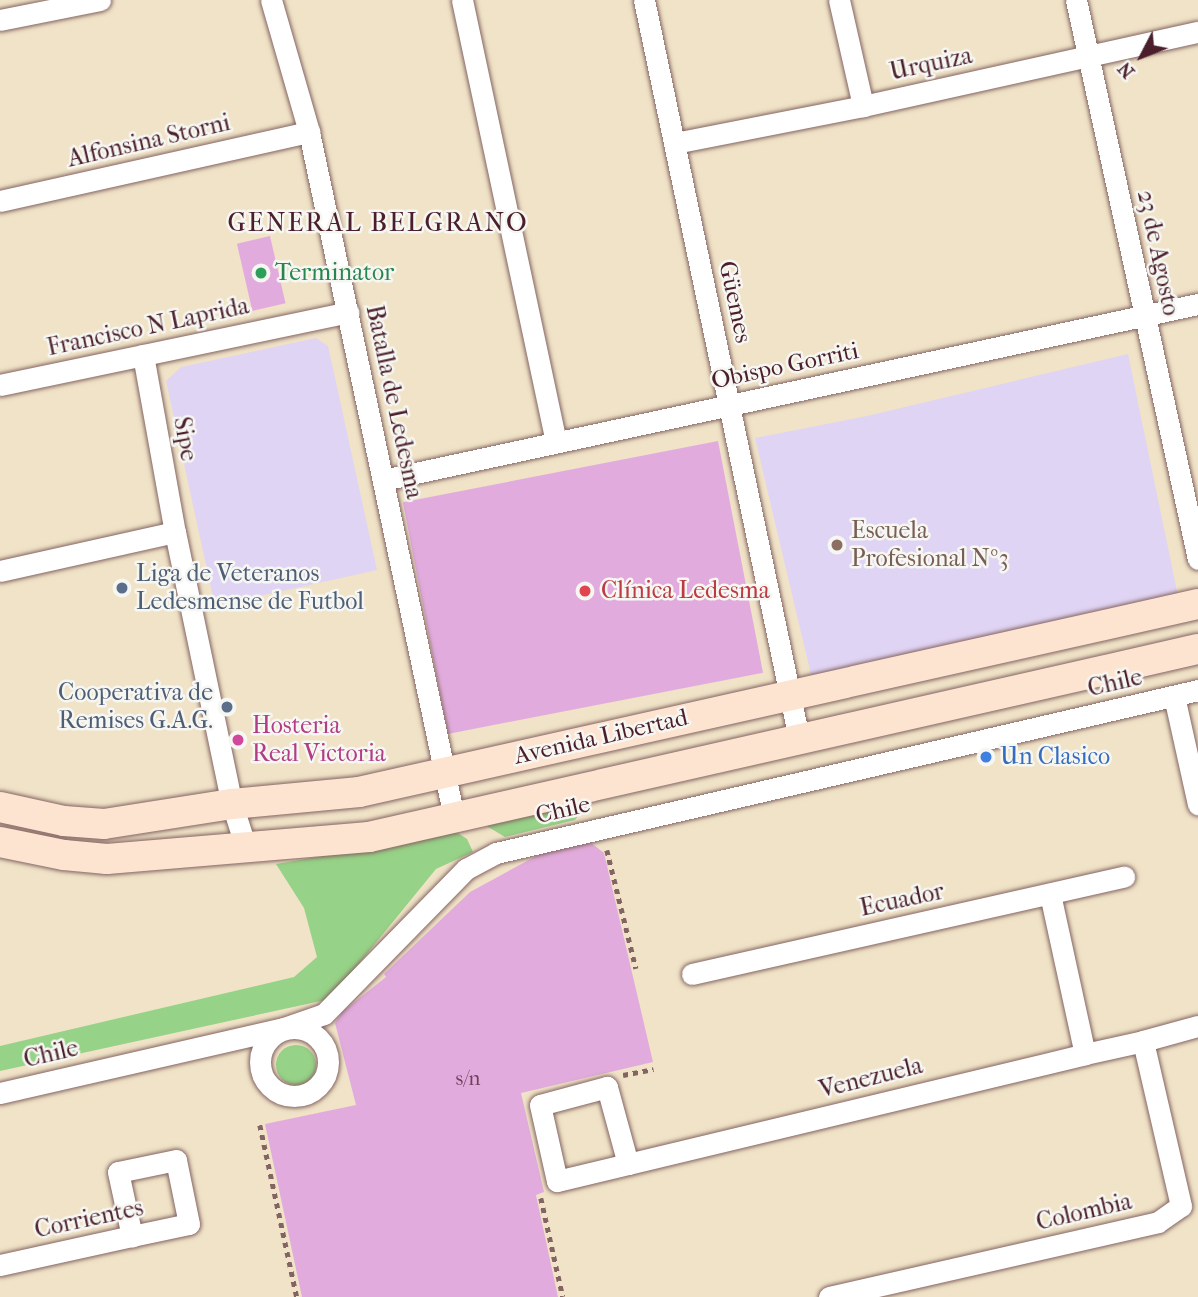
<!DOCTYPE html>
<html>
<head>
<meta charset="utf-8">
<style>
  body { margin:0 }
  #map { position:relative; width:1198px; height:1297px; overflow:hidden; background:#f0e3c7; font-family:"IM FELL French Canon",serif }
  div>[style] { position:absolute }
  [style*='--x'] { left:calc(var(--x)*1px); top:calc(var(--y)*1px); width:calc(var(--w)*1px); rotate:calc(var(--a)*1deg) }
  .built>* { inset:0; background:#e0d4f4 }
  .green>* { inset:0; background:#96d287 }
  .round { border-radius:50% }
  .building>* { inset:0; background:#e1acdd; transform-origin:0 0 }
  .path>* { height:4.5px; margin-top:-2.25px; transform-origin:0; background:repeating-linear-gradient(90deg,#846462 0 5px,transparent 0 10px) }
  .roads { filter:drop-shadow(0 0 2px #846462) drop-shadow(0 0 2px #846462) }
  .street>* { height:21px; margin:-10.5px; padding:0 10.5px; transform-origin:10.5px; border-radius:10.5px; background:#fff }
  .street>.ring { margin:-10.5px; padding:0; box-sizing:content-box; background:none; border:21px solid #fff; border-radius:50% }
  .secondary>* { height:30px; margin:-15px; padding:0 15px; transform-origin:15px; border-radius:15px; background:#fde4d1 }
  .dots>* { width:19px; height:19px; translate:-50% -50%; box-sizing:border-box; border:4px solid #f6f6f2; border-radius:50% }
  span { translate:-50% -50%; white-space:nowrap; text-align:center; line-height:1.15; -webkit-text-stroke:5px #f6f6f2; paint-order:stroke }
  .number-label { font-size:21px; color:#704258 }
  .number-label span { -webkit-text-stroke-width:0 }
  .street-label { font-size:24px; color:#4a1f2b }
  .leisure-label { font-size:24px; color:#27864d }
  .left { translate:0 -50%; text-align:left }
  .education-label { font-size:24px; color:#785e54 }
  .service-label { font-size:24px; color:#4e5e75 }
  .right { translate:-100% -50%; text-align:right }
  .health-label { font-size:24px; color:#be3a42 }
  .hotel-label { font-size:24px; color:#b23c85 }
  .shop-label { font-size:24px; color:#366cbe }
  .neighbourhood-label { font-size:26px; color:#4a1f2b; letter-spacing:2px }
  .north { position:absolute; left:1107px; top:21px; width:70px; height:70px; -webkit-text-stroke:5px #f6f6f2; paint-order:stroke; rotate:228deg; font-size:19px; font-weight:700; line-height:28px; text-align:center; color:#4a1f2b }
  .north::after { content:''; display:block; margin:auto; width:24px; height:32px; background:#4a1f2b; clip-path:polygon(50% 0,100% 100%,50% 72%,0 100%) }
</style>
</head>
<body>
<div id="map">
  <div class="built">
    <div style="clip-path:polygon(316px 338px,328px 346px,377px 570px,215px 606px,166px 381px,181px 367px)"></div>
    <div style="clip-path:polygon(1128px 354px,1178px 596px,812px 679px,755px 438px,867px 416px)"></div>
  </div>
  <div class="green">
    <div style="clip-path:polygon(591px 798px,575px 820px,505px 837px,485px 825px)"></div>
    <div style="clip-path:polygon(449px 827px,467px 839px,473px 852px,436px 869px,330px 999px,0 1071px,0 1046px,294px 977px,317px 957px,304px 908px,276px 864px,358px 850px)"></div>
    <div class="round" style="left:276px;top:1045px;width:40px;height:40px"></div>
  </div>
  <div class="building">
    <div style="left:270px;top:236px;width:69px;height:34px;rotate:77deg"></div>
    <div style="left:718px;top:441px;width:236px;height:321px;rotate:79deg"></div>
    <div style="clip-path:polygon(590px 842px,604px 853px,653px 1062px,521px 1093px,544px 1192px,536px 1195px,558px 1297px,302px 1297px,265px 1124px,356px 1105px,335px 1023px,342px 1012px,386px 977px,384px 974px,470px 892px,538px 855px)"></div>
  </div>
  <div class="path">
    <div style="--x:607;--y:850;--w:122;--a:76.2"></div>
    <div style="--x:623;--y:1075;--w:31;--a:-11"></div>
    <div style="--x:260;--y:1125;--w:176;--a:77.9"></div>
    <div style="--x:541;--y:1198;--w:101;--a:77.5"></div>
  </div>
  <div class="roads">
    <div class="street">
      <div style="--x:271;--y:0;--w:137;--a:73.9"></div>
      <div style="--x:309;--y:132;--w:700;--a:78.05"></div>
      <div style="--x:462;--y:0;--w:452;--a:78"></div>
      <div style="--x:644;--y:0;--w:755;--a:78.15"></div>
      <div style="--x:839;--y:0;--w:109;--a:77.2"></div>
      <div style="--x:1076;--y:0;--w:572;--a:77.69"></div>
      <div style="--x:0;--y:20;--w:102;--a:-11.3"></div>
      <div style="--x:675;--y:143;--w:192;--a:-11.1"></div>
      <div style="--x:863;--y:106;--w:343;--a:-12.5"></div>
      <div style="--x:0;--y:201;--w:317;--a:-12.6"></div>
      <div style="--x:143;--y:355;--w:180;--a:79.8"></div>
      <div style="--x:175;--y:532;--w:278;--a:78.2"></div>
      <div style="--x:232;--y:804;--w:46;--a:72.3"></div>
      <div style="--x:0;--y:385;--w:356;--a:-11.8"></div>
      <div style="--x:383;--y:480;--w:834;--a:-12.19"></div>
      <div style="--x:0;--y:571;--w:179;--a:-12.6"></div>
      <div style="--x:1174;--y:696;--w:111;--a:77.5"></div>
      <div style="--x:1050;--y:894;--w:164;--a:77.7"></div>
      <div style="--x:692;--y:974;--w:443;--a:-12.7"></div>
      <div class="ring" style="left:260px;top:1028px;width:47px;height:47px"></div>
      <div style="--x:0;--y:1093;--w:291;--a:-12.9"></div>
      <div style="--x:284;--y:1028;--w:42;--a:-19.3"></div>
      <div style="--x:324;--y:1014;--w:203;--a:-45.6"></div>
      <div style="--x:466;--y:869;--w:34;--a:-28"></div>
      <div style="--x:496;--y:853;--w:721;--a:-13.07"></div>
      <div style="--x:628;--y:1164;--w:80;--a:-105.3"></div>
      <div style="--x:607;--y:1087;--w:69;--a:165"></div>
      <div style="--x:540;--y:1105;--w:78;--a:77.4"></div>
      <div style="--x:557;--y:1181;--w:73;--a:-13.5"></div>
      <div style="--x:628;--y:1164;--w:470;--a:-13.5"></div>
      <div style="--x:1085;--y:1054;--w:59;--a:-12.6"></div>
      <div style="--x:1143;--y:1041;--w:57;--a:-15.3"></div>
      <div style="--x:0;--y:1265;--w:135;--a:-12.4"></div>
      <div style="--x:132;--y:1236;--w:58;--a:-11.9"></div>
      <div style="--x:189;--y:1224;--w:65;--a:-101.5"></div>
      <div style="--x:176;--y:1160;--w:59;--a:168.3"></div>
      <div style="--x:118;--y:1172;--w:66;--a:77.7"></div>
      <div style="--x:829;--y:1297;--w:337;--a:-12.8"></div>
      <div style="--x:1158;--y:1222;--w:28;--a:-35"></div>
      <div style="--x:1181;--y:1206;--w:169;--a:-103"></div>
    </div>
    <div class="secondary">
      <div style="--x:0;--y:807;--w:66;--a:12.3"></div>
      <div style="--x:64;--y:821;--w:40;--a:4.3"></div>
      <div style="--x:104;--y:824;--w:130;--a:-8.9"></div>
      <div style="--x:232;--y:804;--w:128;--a:-5.4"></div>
      <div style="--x:359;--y:792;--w:860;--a:-12.63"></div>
      <div style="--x:0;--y:842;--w:65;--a:11.5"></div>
      <div style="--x:64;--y:855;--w:43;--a:5.3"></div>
      <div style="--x:107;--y:859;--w:263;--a:-4.8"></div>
      <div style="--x:369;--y:837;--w:850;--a:-12.78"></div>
    </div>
  </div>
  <div class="dots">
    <div style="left:261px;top:273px;background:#2e9e5b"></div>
    <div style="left:837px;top:545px;background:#8d6e63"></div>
    <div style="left:122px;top:588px;background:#5c6f8a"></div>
    <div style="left:585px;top:591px;background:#e0444e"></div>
    <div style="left:227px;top:707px;background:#5c6f8a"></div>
    <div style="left:238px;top:740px;background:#d1479c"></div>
    <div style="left:986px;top:757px;background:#3f7fe0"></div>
  </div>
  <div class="number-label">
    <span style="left:468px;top:1078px">s/n</span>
  </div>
  <div class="street-label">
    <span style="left:931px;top:64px;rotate:-12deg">Urquiza</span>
    <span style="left:149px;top:141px;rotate:-13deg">Alfonsina Storni</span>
    <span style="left:1158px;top:253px;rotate:78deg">23 de Agosto</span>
    <span style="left:735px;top:302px;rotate:78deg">Güemes</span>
    <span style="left:148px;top:327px;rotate:-12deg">Francisco N Laprida</span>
    <span style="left:785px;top:366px;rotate:-12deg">Obispo Gorriti</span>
    <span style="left:394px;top:402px;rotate:78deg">Batalla de Ledesma</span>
    <span style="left:185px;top:439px;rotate:80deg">Sipe</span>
    <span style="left:1115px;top:683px;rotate:-13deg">Chile</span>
    <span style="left:601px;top:737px;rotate:-13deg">Avenida Libertad</span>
    <span style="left:563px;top:810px;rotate:-13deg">Chile</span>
    <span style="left:902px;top:900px;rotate:-12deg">Ecuador</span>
    <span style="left:51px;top:1054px;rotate:-13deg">Chile</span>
    <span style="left:871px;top:1078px;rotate:-14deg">Venezuela</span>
    <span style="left:1084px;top:1212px;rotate:-13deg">Colombia</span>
    <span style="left:89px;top:1219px;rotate:-12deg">Corrientes</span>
  </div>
  <div class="leisure-label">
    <span class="left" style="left:275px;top:273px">Terminator</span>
  </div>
  <div class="education-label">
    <span class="left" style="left:851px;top:545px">Escuela<br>Profesional Nº3</span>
  </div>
  <div class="service-label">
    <span class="left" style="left:136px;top:588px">Liga de Veteranos<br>Ledesmense de Futbol</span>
    <span class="right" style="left:213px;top:707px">Cooperativa de<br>Remises G.A.G.</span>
  </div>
  <div class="health-label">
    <span class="left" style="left:601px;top:591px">Clínica Ledesma</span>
  </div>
  <div class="hotel-label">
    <span class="left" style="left:252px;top:740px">Hosteria<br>Real Victoria</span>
  </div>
  <div class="shop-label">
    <span class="left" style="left:1000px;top:757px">Un Clasico</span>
  </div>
  <div class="neighbourhood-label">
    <span style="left:378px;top:223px">GENERAL BELGRANO</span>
  </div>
  <div class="north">N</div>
</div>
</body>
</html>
